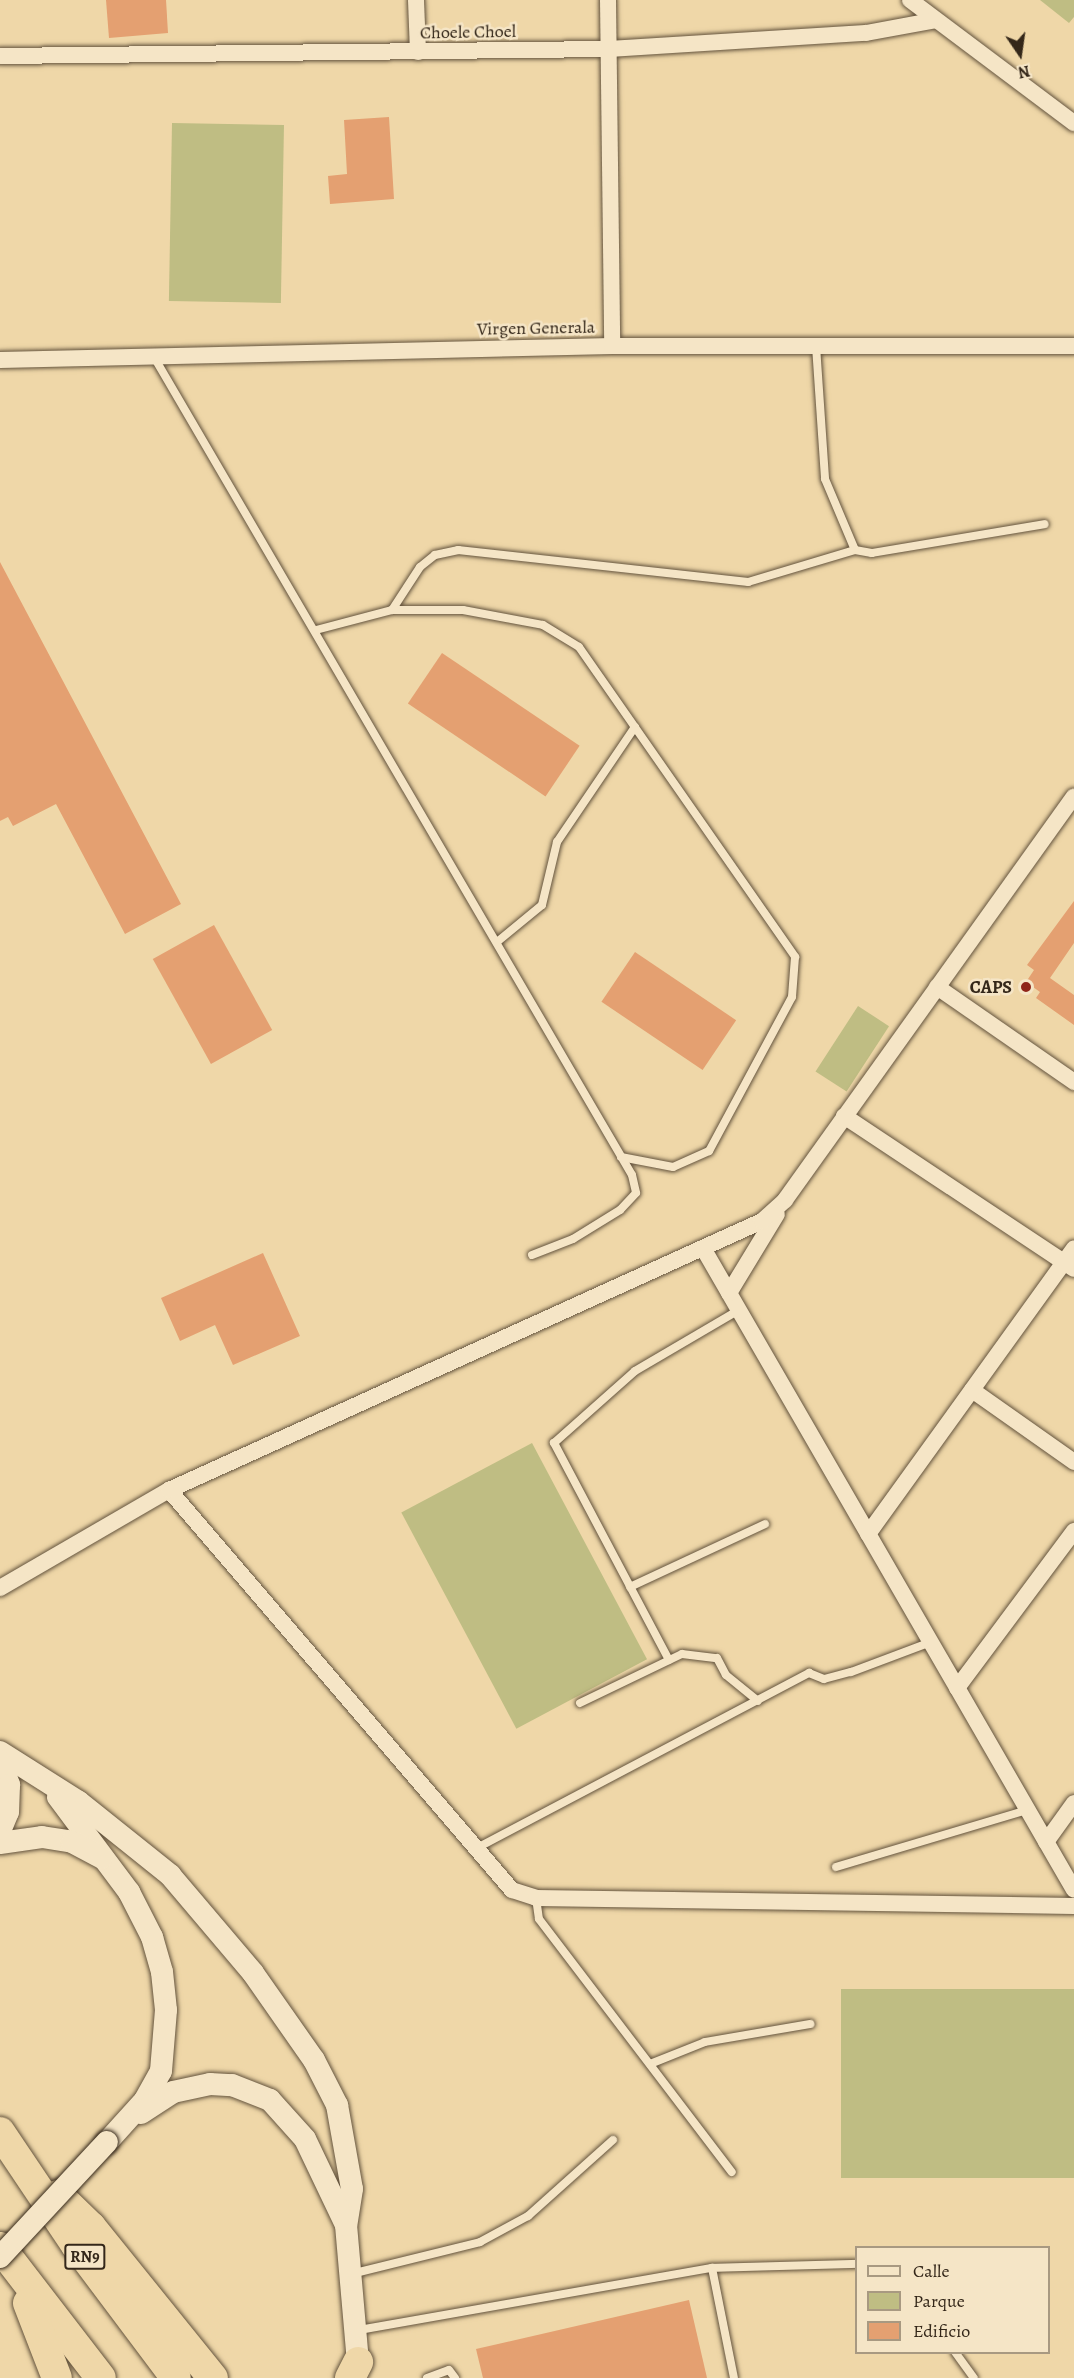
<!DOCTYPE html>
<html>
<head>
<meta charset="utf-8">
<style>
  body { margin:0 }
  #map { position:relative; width:1074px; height:2378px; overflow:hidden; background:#efd7a8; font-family:Alegreya,serif }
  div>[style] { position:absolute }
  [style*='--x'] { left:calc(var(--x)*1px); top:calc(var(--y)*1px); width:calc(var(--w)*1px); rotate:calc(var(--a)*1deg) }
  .green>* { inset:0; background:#bfbd83; transform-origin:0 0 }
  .building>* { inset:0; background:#e4a071; transform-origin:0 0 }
  .roads { filter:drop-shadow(0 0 2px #63533d) drop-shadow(0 0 2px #63533d) }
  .service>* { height:8px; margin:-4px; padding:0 4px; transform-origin:4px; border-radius:4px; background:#f5e5c6 }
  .minor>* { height:16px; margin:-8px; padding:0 8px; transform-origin:8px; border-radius:8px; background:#f5e5c6 }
  .secondary>* { height:22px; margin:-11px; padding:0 11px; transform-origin:11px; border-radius:11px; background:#f5e5c6 }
  .motorway>* { height:30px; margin:-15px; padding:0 15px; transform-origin:15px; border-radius:15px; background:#efd7a8 }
  .bridges { filter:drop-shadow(0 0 2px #342719) drop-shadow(0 0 2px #342719) }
  .secondary-bridge>* { height:22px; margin:-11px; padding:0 11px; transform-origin:11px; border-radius:11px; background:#f5e5c6 }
  .dots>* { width:16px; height:16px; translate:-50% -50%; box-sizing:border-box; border:3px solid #f5e5c6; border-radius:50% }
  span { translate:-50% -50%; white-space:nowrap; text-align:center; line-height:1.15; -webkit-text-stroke:5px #f5e5c6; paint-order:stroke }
  .shield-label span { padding:2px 4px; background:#f5e5c6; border:2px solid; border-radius:4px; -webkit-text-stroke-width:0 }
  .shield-label { font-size:16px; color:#342719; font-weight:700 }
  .street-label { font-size:18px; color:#342719 }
  .poi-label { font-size:18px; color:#342719; font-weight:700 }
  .right { translate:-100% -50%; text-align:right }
  .legend { position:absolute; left:855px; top:2246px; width:195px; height:108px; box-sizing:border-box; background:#f5e5c6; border:2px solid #a89981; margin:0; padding:8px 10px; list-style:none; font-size:18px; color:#342719 }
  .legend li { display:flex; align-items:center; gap:12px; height:30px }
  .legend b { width:30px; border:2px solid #a89981 }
  .north { position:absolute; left:990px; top:24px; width:60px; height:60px; -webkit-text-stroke:4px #f5e5c6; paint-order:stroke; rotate:167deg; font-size:16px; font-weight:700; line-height:24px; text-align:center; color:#342719 }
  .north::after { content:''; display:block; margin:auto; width:21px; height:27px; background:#342719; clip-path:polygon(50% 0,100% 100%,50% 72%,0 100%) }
</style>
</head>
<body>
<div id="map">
  <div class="green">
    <div style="clip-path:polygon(1040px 0,1074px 0,1074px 17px,1069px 23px)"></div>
    <div style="left:172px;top:123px;width:112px;height:178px;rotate:1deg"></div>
    <div style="left:858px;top:1006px;width:37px;height:78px;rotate:33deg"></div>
    <div style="left:532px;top:1443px;width:245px;height:148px;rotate:62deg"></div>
    <div style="left:1074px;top:1989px;width:189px;height:233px;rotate:90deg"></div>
  </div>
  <div class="building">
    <div style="clip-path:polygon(106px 0,166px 0,168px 33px,109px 38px)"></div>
    <div style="clip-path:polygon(389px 117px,394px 199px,330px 204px,328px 176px,347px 174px,344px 120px)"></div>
    <div style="clip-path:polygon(0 562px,181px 904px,125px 934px,56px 804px,13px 826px,8px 817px,0 821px)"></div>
    <div style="left:442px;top:653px;width:166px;height:61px;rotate:34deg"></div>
    <div style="clip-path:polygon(1074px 901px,1074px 943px,1050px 978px,1074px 995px,1074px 1025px,1036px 998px,1040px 992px,1026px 982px,1034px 970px,1027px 965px)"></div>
    <div style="left:214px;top:925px;width:120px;height:70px;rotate:61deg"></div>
    <div style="left:635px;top:952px;width:122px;height:60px;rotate:34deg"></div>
    <div style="clip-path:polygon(263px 1253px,300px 1336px,233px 1365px,215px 1325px,180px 1341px,161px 1298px)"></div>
    <div style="clip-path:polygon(689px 2300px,707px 2378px,483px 2378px,476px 2349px)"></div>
  </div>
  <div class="roads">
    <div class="service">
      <div style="--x:816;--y:346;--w:133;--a:86.1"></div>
      <div style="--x:825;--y:479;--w:77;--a:67.1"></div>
      <div style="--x:855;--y:550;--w:17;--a:10"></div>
      <div style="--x:872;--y:553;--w:175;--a:-9.5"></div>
      <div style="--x:154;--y:357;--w:947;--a:59.7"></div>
      <div style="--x:632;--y:1175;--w:18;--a:77"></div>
      <div style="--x:636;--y:1193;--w:23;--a:133"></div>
      <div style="--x:620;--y:1210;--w:55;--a:148.3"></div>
      <div style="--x:573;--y:1239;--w:44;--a:158.7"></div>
      <div style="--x:392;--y:610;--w:51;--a:-56.9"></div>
      <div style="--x:420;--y:567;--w:19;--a:-39"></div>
      <div style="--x:435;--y:555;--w:24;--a:-12"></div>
      <div style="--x:458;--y:550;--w:292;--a:6.3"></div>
      <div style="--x:748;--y:582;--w:112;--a:-16.7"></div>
      <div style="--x:316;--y:630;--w:79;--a:-14.7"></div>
      <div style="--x:392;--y:610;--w:71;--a:0"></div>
      <div style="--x:463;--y:610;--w:81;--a:10.6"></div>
      <div style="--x:543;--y:625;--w:42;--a:31.4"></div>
      <div style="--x:579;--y:647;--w:378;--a:55.1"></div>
      <div style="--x:795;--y:957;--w:40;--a:94.3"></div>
      <div style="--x:792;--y:997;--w:175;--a:118.3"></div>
      <div style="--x:709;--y:1151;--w:39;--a:156"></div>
      <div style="--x:673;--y:1167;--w:53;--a:-169.1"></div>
      <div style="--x:497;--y:942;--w:58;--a:-39.4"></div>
      <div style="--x:542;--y:905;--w:65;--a:-76.6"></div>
      <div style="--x:557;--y:842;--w:139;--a:-55.9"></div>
      <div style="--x:630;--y:1587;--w:149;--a:-25"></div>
      <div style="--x:669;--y:1660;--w:246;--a:-117.9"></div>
      <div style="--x:554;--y:1443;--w:108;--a:-41.6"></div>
      <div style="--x:635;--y:1371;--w:121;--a:-30.4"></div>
      <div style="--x:580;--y:1703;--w:113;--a:-25.7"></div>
      <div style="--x:682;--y:1654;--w:35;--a:7"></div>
      <div style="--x:717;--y:1658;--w:19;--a:62"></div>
      <div style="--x:726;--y:1675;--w:41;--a:39.1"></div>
      <div style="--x:475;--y:1849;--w:378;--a:-27.8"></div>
      <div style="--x:809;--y:1673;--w:16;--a:22"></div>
      <div style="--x:824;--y:1679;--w:28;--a:-15"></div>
      <div style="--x:851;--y:1672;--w:85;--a:-20.6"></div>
      <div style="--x:836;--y:1867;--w:199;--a:-16.6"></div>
      <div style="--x:536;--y:1898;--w:21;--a:82"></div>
      <div style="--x:539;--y:1919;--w:318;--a:52.7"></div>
      <div style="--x:650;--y:2064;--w:59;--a:-21.8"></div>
      <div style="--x:705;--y:2042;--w:107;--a:-9.7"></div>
      <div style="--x:712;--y:2268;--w:112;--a:78.7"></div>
      <div style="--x:351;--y:2274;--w:133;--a:-13.9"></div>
      <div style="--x:480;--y:2242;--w:55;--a:-28.4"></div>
      <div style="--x:528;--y:2216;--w:114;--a:-41.8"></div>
      <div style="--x:359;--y:2330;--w:358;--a:-10"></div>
      <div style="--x:712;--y:2268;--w:144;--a:-1.6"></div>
      <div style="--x:955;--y:2352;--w:32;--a:54"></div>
      <div style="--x:427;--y:2378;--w:23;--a:-20"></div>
      <div style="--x:449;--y:2370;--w:10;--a:53"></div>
    </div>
    <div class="minor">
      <div style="--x:416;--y:0;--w:52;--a:87.8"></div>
      <div style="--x:608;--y:0;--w:346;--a:89.3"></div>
      <div style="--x:910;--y:0;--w:205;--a:36.9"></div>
      <div style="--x:0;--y:56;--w:609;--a:-0.66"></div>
      <div style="--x:609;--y:49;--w:257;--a:-3.6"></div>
      <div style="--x:866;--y:33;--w:71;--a:-10.5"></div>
      <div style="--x:0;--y:360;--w:612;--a:-1.31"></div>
      <div style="--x:612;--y:346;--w:462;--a:0"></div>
      <div style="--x:937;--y:987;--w:167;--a:34.7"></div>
      <div style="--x:844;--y:1116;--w:276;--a:33.6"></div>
      <div style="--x:703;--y:1248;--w:741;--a:59.98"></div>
      <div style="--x:729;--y:1293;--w:92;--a:-58.7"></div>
      <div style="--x:972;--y:1390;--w:125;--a:35.2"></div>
      <div style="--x:169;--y:1490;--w:527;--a:49.39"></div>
      <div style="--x:512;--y:1890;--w:25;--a:18"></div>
      <div style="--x:536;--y:1898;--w:538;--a:0.85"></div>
      <div style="--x:868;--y:1534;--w:352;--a:-54.2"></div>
      <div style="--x:0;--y:1588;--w:195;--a:-30.1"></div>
      <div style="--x:169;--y:1490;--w:651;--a:-24.4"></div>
      <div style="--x:762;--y:1221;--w:31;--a:-42"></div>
      <div style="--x:785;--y:1200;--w:496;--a:-54.4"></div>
      <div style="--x:957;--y:1688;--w:196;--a:-53.3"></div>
      <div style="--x:1046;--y:1842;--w:48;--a:-54.3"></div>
    </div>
    <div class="secondary">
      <div style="--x:0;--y:1752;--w:93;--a:32.3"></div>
      <div style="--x:79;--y:1802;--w:117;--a:38.7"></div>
      <div style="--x:170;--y:1875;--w:128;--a:49.7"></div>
      <div style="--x:253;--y:1973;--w:106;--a:55"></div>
      <div style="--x:314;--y:2060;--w:51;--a:62.9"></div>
      <div style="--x:337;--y:2105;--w:85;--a:79.9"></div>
      <div style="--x:352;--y:2189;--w:36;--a:99"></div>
      <div style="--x:346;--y:2225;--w:138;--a:85"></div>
      <div style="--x:0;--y:1761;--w:26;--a:69"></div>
      <div style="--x:9;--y:1785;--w:27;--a:92"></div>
      <div style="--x:8;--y:1812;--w:21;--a:113"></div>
      <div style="--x:58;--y:1797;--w:119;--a:53.2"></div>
      <div style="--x:129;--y:1892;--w:51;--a:62.9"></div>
      <div style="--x:152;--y:1937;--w:36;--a:74"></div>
      <div style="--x:162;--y:1972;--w:38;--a:84"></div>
      <div style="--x:166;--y:2010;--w:61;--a:94.7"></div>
      <div style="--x:161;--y:2071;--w:33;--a:119"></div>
      <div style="--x:145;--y:2100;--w:57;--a:132.1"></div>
      <div style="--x:0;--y:1843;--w:42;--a:-8.1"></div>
      <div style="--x:42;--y:1837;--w:30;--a:9"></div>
      <div style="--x:72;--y:1842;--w:34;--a:28"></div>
      <div style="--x:141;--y:2113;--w:38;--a:-33"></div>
      <div style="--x:173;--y:2092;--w:38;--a:-12"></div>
      <div style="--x:210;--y:2084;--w:22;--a:3"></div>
      <div style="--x:232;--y:2085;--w:41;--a:21.5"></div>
      <div style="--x:270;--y:2100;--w:52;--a:48.1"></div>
      <div style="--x:305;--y:2139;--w:95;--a:64.5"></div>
    </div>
    <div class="motorway">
      <div style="--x:0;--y:2132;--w:136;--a:56.1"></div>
      <div style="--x:76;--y:2245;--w:166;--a:53.1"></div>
      <div style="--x:58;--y:2195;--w:46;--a:44.1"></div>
      <div style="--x:91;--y:2227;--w:194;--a:51.1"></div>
      <div style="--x:0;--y:2247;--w:165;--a:52.4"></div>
      <div style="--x:28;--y:2303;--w:80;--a:68.9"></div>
      <div style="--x:350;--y:2378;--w:18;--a:-63"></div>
    </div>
  </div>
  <div class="bridges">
    <div class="secondary-bridge">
      <div style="--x:0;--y:2257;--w:157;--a:-47.1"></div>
    </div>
  </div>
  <div class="dots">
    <div style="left:1026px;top:987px;background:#8f2418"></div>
  </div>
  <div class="shield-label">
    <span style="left:85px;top:2257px">RN9</span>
  </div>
  <div class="street-label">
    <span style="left:468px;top:32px;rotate:-1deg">Choele Choel</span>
    <span style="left:536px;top:328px;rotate:-1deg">Virgen Generala</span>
  </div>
  <div class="poi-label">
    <span class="right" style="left:1012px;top:987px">CAPS</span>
  </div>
  <ul class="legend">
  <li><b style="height:8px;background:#f5e5c6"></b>Calle</li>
  <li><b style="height:16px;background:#bfbd83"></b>Parque</li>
  <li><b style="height:16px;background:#e4a071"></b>Edificio</li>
  </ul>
  <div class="north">N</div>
</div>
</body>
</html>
